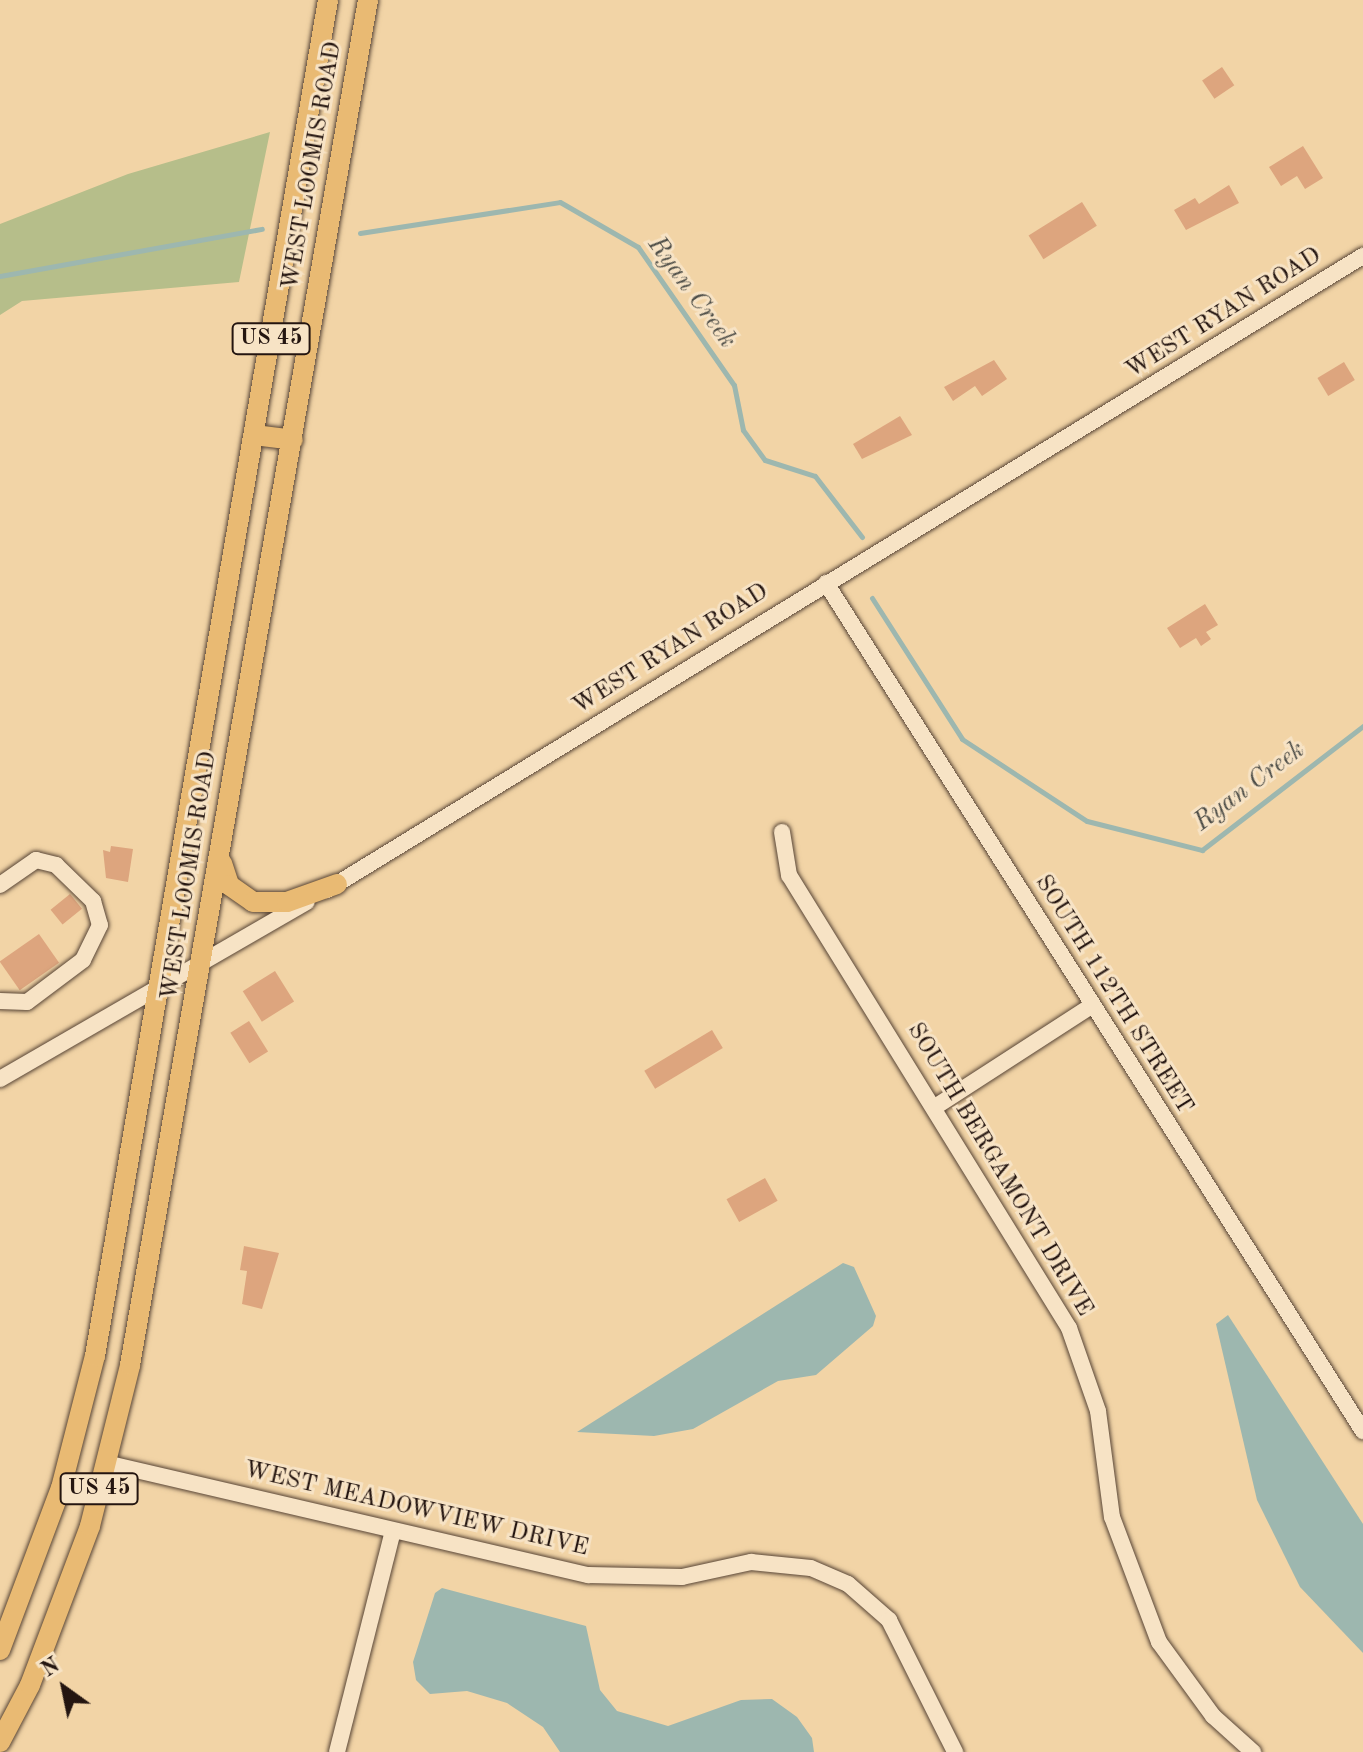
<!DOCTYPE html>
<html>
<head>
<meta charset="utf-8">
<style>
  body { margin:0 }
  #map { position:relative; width:1363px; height:1752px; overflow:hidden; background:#f2d4a6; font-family:"Old Standard TT",serif }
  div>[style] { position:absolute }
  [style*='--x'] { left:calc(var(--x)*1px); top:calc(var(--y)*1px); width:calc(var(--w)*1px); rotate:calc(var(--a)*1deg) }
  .green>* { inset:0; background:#b6be8a }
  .water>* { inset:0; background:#9db7af }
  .stream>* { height:5px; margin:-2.5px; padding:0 2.5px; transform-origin:2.5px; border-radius:2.5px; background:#9db7af }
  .building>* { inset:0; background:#dda57e; transform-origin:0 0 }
  .roads { filter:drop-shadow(0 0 2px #584536) drop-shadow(0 0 2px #584536) }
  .minor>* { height:16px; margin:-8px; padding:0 8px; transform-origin:8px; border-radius:8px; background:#f7e3c5 }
  .major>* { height:20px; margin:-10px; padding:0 10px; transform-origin:10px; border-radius:10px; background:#e9ba73 }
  span { translate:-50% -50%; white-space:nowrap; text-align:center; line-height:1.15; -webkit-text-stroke:6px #f7e3c5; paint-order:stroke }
  .shield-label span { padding:2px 6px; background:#f7e3c5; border:2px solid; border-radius:6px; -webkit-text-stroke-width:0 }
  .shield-label { font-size:22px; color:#241510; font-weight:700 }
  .street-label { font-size:24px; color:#241510 }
  .water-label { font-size:26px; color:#4e4e48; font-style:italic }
  .north { position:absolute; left:24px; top:1648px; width:80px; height:80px; -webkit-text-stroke:6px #f7e3c5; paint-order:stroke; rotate:327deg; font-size:22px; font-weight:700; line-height:32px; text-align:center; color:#241510 }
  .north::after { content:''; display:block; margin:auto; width:28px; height:36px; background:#241510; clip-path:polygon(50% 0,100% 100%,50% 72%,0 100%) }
</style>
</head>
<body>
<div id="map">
  <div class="green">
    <div style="clip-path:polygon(270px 132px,239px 282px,22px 301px,0 315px,0 224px,128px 174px)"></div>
  </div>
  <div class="water">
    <div style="clip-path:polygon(843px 1263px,854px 1267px,876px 1316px,873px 1326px,816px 1375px,778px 1381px,693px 1429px,654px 1436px,577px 1432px)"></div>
    <div style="clip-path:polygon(1228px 1315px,1363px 1524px,1363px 1653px,1300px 1587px,1257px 1500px,1216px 1324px)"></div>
    <div style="clip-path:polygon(442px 1588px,586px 1626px,600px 1690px,617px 1711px,668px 1726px,741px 1700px,772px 1699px,797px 1717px,812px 1738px,814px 1752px,560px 1752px,543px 1727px,507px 1703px,467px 1691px,430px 1694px,416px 1680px,413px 1662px,435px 1593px)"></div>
  </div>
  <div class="stream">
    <div style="--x:360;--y:233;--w:202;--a:-8.8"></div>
    <div style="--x:560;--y:202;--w:90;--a:30"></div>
    <div style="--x:638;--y:247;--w:168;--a:55.2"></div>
    <div style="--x:734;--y:385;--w:46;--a:78.7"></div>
    <div style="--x:743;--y:430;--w:37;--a:54"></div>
    <div style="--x:765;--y:460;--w:52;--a:17.7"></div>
    <div style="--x:815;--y:476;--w:77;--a:52.4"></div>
    <div style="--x:0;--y:276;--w:266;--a:-10.2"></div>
    <div style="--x:872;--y:598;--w:167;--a:57.4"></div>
    <div style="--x:962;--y:739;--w:149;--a:33.3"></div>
    <div style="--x:1087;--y:821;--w:119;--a:14.2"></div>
    <div style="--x:1202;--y:850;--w:203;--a:-37.6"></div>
  </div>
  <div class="building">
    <div style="left:1222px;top:67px;width:22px;height:24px;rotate:56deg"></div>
    <div style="clip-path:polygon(1303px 146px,1323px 178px,1305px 189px,1297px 176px,1281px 186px,1269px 167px)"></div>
    <div style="clip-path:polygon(1229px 185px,1239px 203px,1186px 230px,1174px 210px,1195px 198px,1199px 204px)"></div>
    <div style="left:1082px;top:202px;width:28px;height:63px;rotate:58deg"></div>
    <div style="clip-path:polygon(994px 360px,1007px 379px,982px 396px,975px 386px,953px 401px,944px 387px)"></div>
    <div style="left:1344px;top:362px;width:21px;height:31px;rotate:59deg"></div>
    <div style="clip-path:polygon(900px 416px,912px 435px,862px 459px,853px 444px)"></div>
    <div style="clip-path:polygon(1205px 604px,1218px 625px,1206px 632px,1211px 639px,1201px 646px,1196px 638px,1180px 648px,1167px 628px)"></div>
    <div style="clip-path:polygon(111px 846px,133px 849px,128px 882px,106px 878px,103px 850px,110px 852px)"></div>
    <div style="left:70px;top:894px;width:19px;height:25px;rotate:51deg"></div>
    <div style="left:39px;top:934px;width:35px;height:48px;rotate:55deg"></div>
    <div style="left:275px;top:971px;width:36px;height:38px;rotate:58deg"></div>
    <div style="left:249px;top:1021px;width:36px;height:22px;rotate:58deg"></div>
    <div style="left:712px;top:1030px;width:21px;height:79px;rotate:59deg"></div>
    <div style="left:765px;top:1178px;width:26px;height:44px;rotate:61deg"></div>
    <div style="clip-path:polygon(244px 1246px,279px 1253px,262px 1309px,242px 1304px,247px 1271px,240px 1270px)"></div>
  </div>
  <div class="roads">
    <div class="minor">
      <div style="--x:826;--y:583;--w:1004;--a:57.66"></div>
      <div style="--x:782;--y:832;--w:44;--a:80.8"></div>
      <div style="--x:789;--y:875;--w:533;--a:58.28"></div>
      <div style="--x:1069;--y:1328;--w:88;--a:70.7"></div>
      <div style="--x:1098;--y:1411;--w:107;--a:82.5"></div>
      <div style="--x:1112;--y:1517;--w:134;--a:69.4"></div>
      <div style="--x:1159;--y:1642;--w:92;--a:53.9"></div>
      <div style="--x:1213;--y:1716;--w:54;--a:42"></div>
      <div style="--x:0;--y:885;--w:44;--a:-34.8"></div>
      <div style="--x:36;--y:860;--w:21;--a:14"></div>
      <div style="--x:56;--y:865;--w:52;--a:44.2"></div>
      <div style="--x:93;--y:901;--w:25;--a:74"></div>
      <div style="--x:100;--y:925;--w:39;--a:116"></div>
      <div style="--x:83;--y:960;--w:70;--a:143.1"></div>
      <div style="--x:27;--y:1002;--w:27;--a:-178"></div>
      <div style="--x:327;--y:890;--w:1215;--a:-31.47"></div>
      <div style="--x:0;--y:1079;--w:354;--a:-30"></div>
      <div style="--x:935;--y:1107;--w:186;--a:-32.9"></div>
      <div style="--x:106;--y:1463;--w:495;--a:13.1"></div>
      <div style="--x:588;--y:1575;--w:94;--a:1.2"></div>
      <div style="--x:682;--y:1577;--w:71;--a:-12.3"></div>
      <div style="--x:751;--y:1562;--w:60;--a:5.7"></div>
      <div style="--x:811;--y:1568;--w:40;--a:23.4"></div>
      <div style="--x:848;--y:1584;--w:55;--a:41.3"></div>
      <div style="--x:889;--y:1620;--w:148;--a:63.4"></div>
      <div style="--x:337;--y:1752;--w:228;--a:-75.8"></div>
    </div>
    <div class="major">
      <div style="--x:254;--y:435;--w:39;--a:7"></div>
      <div style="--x:222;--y:863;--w:23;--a:72"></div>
      <div style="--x:229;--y:885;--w:29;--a:35"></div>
      <div style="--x:253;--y:902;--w:34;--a:0"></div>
      <div style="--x:287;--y:902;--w:53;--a:-19.8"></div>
      <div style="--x:0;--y:1650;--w:173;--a:-69.4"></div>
      <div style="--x:61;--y:1488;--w:136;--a:-75.6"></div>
      <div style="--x:95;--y:1356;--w:1376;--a:-80.25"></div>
      <div style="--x:0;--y:1742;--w:64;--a:-62.2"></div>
      <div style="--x:30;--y:1685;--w:170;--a:-69.3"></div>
      <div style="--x:90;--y:1526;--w:166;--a:-76"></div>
      <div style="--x:130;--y:1365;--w:1386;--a:-80.11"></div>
    </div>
  </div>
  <div class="shield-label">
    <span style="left:271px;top:339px">US 45</span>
    <span style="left:99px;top:1489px">US 45</span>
  </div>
  <div class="street-label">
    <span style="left:313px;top:166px;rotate:-80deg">WEST LOOMIS ROAD</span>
    <span style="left:1224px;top:314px;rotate:-32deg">WEST RYAN ROAD</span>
    <span style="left:671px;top:650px;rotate:-32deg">WEST RYAN ROAD</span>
    <span style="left:190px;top:876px;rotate:-81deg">WEST LOOMIS ROAD</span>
    <span style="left:1113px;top:995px;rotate:58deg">SOUTH 112TH STREET</span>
    <span style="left:999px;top:1170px;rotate:59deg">SOUTH BERGAMONT DRIVE</span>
    <span style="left:416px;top:1510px;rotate:13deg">WEST MEADOWVIEW DRIVE</span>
  </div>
  <div class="water-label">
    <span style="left:691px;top:293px;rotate:54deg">Ryan Creek</span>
    <span style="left:1250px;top:787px;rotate:-37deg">Ryan Creek</span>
  </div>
  <div class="north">N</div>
</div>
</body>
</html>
